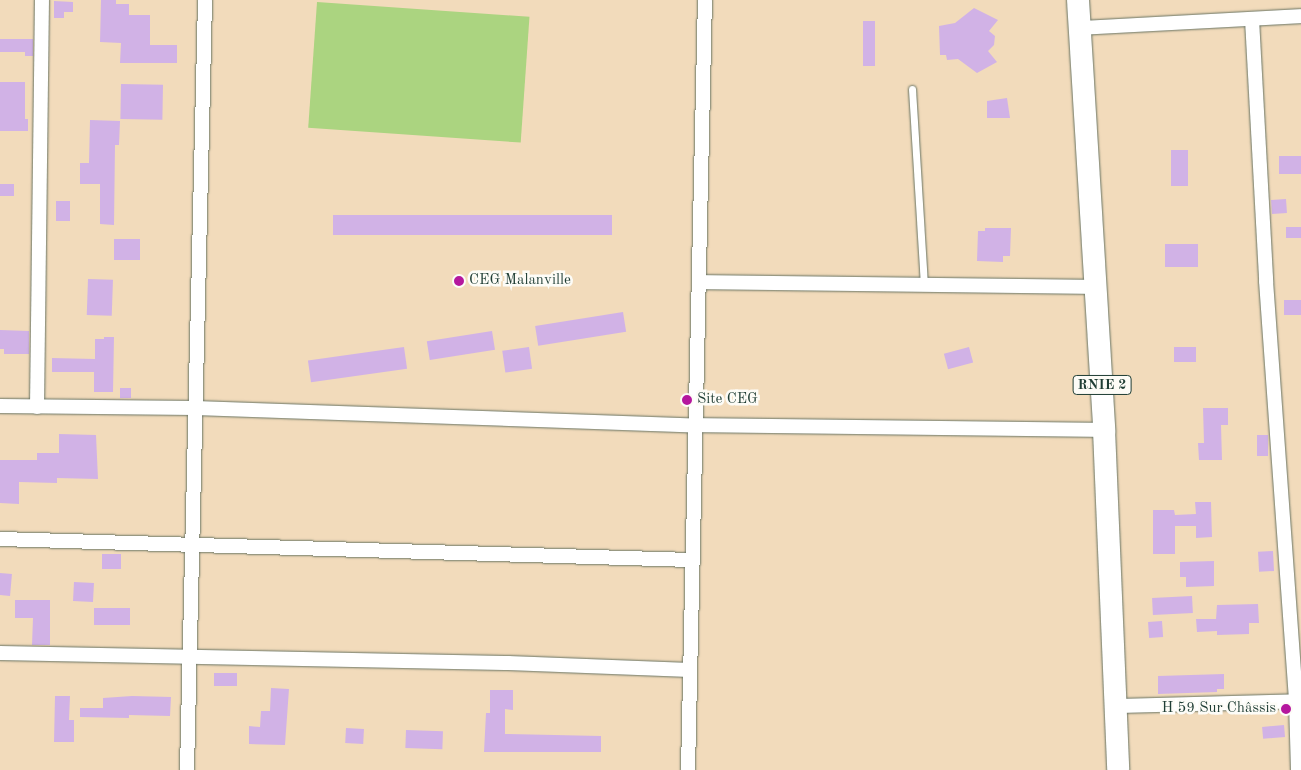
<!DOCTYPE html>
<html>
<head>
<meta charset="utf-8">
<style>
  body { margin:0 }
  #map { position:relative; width:1301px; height:770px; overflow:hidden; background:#f2dbbb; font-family:"Old Standard TT",serif }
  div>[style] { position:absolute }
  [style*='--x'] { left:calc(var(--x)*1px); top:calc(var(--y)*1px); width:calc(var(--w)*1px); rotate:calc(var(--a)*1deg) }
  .green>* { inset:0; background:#abd480; transform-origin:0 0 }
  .building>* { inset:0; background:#d1b2e6; transform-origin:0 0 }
  .roads { filter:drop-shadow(0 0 1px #697463) drop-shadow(0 0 1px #697463) }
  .service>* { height:7px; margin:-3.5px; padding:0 3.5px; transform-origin:3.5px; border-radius:3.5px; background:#fff }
  .minor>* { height:14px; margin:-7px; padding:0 7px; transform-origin:7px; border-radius:7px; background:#fff }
  .primary>* { height:22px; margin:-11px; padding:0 11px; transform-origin:11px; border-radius:11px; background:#fff }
  .dots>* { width:14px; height:14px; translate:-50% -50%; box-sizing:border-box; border:2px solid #fdfcf7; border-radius:50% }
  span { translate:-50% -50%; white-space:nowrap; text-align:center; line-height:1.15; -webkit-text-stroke:5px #fdfcf7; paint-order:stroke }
  .shield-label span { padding:1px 4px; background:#fdfcf7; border:1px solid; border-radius:4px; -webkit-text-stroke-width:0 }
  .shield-label { font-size:14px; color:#1f3d34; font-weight:700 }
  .poi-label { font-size:15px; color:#1f3d34 }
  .left { translate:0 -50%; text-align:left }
  .right { translate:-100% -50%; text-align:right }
</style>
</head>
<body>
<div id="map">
  <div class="green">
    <div style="left:317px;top:2px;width:213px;height:126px;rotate:4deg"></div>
  </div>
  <div class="building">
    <div style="clip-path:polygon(101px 0,116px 0,116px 4px,129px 4px,129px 15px,150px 15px,150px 45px,177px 45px,177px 63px,120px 63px,121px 43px,100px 42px)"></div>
    <div style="clip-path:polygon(54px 1px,73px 2px,73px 12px,64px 12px,64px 18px,54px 18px)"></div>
    <div style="clip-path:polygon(974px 8px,998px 20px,989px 31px,995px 36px,994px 45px,988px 51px,997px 62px,977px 73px,958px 59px,947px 60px,946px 55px,940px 55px,939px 26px,955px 23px)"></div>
    <div style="left:863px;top:21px;width:12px;height:45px"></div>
    <div style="clip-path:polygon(0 39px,33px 39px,33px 56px,25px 56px,25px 52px,0 52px)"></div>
    <div style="clip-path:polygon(0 82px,25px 82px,25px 119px,28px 119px,28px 131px,0 131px)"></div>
    <div style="left:121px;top:84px;width:42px;height:35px;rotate:1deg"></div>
    <div style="clip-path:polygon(1007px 98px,1010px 118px,987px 118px,987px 101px)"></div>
    <div style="clip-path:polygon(90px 120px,120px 121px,119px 145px,115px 145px,114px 225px,100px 224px,100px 184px,80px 184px,80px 163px,89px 163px)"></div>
    <div style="left:1171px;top:150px;width:17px;height:36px"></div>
    <div style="left:1301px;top:156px;width:18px;height:22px;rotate:90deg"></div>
    <div style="left:0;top:184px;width:14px;height:12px"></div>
    <div style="left:1286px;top:199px;width:14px;height:15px;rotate:86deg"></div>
    <div style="left:56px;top:201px;width:14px;height:20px"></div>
    <div style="left:612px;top:215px;width:20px;height:279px;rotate:90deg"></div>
    <div style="left:1301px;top:227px;width:11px;height:15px;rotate:90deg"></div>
    <div style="clip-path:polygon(985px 228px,1011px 228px,1010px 256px,1003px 256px,1003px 262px,977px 261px,978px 231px,985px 231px)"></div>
    <div style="left:114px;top:239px;width:26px;height:21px"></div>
    <div style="left:1165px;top:244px;width:33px;height:23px"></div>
    <div style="left:88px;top:279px;width:25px;height:36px;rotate:2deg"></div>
    <div style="left:1284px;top:300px;width:17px;height:15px"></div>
    <div style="left:623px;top:312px;width:20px;height:89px;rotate:81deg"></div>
    <div style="clip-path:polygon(0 330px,29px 331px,29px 354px,4px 354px,4px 349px,0 349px)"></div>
    <div style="left:492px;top:331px;width:19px;height:66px;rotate:81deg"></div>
    <div style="clip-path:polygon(104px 337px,114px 337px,113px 392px,94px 392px,94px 372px,52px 372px,52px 358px,95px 359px,95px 339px,104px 339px)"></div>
    <div style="left:404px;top:347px;width:22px;height:97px;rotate:82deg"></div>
    <div style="left:529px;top:347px;width:22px;height:27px;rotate:82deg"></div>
    <div style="left:969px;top:347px;width:16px;height:26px;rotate:75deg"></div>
    <div style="left:1196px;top:347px;width:15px;height:22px;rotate:90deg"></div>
    <div style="left:120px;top:388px;width:11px;height:10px"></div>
    <div style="clip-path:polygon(1203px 408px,1228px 408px,1228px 425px,1221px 425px,1222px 460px,1199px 460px,1198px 443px,1204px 443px)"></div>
    <div style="clip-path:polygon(59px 434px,96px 435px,98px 479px,57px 478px,57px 483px,19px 482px,19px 504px,0 503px,0 460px,37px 460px,37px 453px,59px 453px)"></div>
    <div style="left:1257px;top:435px;width:11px;height:21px"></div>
    <div style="clip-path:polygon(1195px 502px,1211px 502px,1212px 537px,1196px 538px,1196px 526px,1175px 526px,1175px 554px,1153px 554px,1153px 510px,1174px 510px,1175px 515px,1196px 514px)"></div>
    <div style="left:1273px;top:551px;width:20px;height:15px;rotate:87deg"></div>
    <div style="left:102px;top:554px;width:19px;height:15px"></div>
    <div style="clip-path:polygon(1214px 561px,1214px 586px,1186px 587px,1186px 577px,1180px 577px,1180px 562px)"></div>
    <div style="left:0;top:573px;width:12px;height:22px;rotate:5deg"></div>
    <div style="left:74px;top:582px;width:20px;height:19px;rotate:3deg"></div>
    <div style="left:1192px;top:596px;width:17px;height:40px;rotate:87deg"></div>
    <div style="clip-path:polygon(15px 600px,50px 600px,50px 645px,32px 645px,33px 618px,15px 618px)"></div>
    <div style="clip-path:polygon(1258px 604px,1259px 623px,1249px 623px,1249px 634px,1217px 635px,1217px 631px,1197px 632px,1196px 619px,1216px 619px,1217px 605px)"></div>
    <div style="left:94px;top:608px;width:36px;height:17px"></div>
    <div style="left:1162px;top:621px;width:16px;height:14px;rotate:86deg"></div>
    <div style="left:214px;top:673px;width:23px;height:13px"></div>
    <div style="clip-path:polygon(1224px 674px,1224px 689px,1217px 689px,1217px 692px,1158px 694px,1158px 676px)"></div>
    <div style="clip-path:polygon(271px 688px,289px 689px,285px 745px,249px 744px,249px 726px,260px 727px,261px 711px,270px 711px)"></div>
    <div style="clip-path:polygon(490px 690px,513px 690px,513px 710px,505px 709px,505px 734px,601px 736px,601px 752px,484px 752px,486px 713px,490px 713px)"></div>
    <div style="clip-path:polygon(55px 696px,70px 696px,69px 720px,74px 720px,74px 742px,54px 742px)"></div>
    <div style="clip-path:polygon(132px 696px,171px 697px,170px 716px,129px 715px,129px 718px,80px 717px,80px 708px,103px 708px,103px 698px)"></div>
    <div style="left:1284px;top:725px;width:12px;height:22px;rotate:85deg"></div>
    <div style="left:346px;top:728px;width:18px;height:15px;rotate:3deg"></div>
    <div style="left:406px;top:730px;width:37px;height:18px;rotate:2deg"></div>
  </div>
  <div class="roads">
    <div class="service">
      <div style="--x:912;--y:89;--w:196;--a:86.5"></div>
    </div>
    <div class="minor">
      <div style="--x:1252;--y:19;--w:262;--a:86.9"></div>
      <div style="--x:1266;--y:281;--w:422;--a:85.9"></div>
      <div style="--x:1296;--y:702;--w:68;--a:88.3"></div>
      <div style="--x:1080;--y:28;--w:221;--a:-3.1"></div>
      <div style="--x:699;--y:282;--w:396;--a:0.7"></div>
      <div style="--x:0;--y:406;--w:195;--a:0.6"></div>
      <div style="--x:195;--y:408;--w:499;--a:2"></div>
      <div style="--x:694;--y:425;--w:410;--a:0.7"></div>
      <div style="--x:37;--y:407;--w:407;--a:-89.3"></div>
      <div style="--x:0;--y:539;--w:692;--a:1.74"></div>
      <div style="--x:0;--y:653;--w:508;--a:1.13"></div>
      <div style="--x:508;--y:663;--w:182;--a:2.2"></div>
      <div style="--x:1116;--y:706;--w:185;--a:-1.5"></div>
      <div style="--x:187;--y:770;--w:770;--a:-88.66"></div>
      <div style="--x:688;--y:770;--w:770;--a:-88.74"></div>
    </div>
    <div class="primary">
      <div style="--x:1078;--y:0;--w:431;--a:86.5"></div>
      <div style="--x:1104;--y:430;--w:340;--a:87.6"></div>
    </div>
  </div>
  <div class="dots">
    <div style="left:459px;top:281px;background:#b5179e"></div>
    <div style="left:687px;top:400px;background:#b5179e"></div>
    <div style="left:1286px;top:709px;background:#b5179e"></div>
  </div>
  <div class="shield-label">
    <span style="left:1102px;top:385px">RNIE 2</span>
  </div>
  <div class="poi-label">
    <span class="left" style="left:469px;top:281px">CEG Malanville</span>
    <span class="left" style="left:697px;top:400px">Site CEG</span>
    <span class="right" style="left:1276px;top:709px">H 59 Sur Châssis</span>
  </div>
</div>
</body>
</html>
